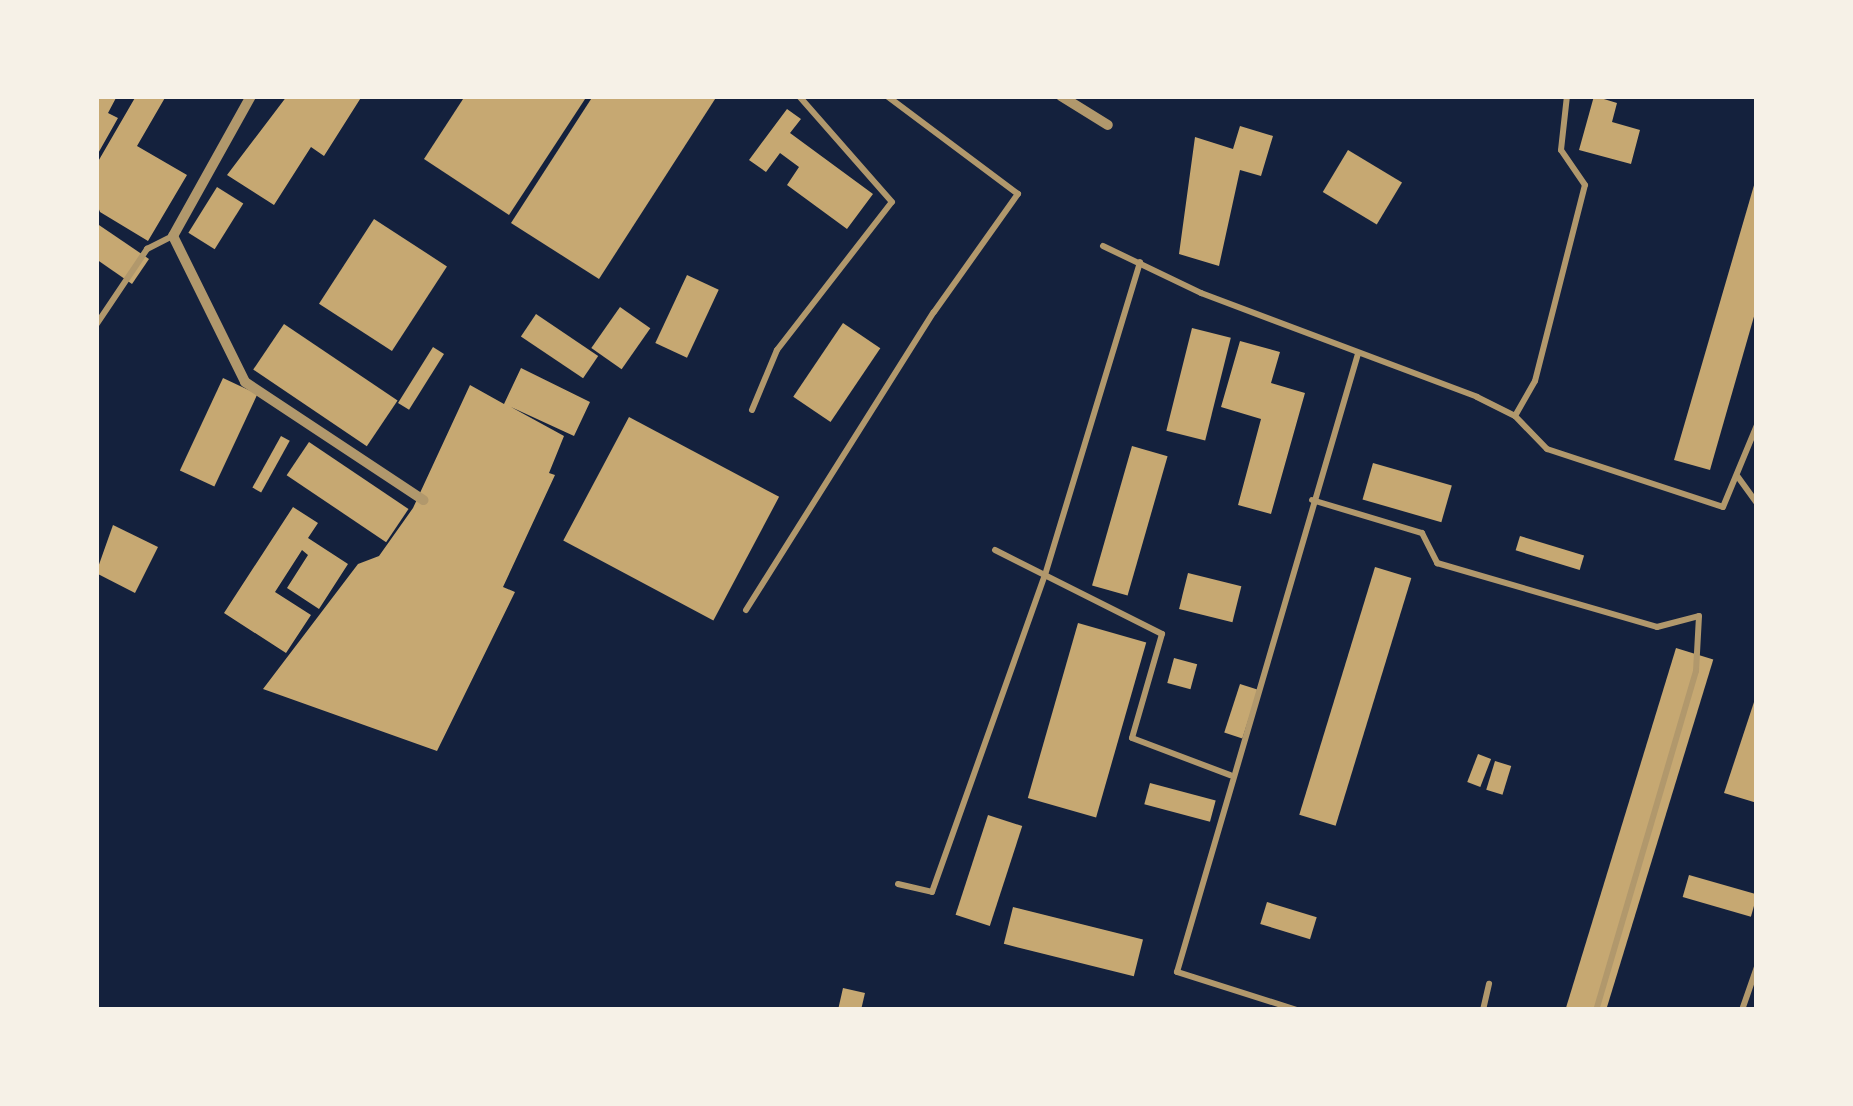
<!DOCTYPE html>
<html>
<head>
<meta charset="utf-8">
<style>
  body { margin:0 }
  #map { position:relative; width:1853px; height:1106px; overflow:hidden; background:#14213d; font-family:Inter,sans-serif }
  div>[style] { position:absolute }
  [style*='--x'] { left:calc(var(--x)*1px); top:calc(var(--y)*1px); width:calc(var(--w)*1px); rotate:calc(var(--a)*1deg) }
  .building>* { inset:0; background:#c6a872; transform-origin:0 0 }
  .service>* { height:6px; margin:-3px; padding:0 3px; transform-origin:3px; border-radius:3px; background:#b1986c }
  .minor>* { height:10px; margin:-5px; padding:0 5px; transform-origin:5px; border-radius:5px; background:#b1986c }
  span { translate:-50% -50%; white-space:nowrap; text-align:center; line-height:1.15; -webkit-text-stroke:9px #f6f1e7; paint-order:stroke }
  .frame { position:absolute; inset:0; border:99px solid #f6f1e7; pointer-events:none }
</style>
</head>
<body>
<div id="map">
  <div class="building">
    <div style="clip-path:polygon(96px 96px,117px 96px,108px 113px,118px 118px,96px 157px)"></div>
    <div style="clip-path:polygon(136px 96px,166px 96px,137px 146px,187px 175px,148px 241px,100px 212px,96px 202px,96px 165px)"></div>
    <div style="clip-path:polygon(287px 96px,362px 96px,324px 156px,311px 147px,274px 205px,227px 175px)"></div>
    <div style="clip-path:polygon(465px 96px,587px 96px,509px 215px,424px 159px)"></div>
    <div style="clip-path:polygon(593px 96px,717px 96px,599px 279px,511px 223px)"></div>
    <div style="clip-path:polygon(1594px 96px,1617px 103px,1612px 122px,1640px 130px,1631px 164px,1579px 150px)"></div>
    <div style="clip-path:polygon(787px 109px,801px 119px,790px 133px,873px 194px,847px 229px,787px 185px,799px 167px,780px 153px,766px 172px,749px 160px)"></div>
    <div style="clip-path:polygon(1240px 126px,1273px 136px,1261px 176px,1240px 170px,1219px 266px,1179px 254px,1195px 137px,1233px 149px)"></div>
    <div style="left:1348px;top:150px;width:63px;height:49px;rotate:31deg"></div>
    <div style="clip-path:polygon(1757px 175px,1757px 306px,1710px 470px,1674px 460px)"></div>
    <div style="left:217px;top:187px;width:31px;height:54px;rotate:32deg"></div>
    <div style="left:374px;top:219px;width:87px;height:101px;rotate:33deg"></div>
    <div style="clip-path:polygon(96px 223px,149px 259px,132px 284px,96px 259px)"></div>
    <div style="left:687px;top:275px;width:35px;height:75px;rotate:25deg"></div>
    <div style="left:620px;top:307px;width:37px;height:50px;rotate:35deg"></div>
    <div style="left:536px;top:314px;width:75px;height:27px;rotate:34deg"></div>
    <div style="left:843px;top:323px;width:45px;height:89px;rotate:34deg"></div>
    <div style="left:284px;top:324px;width:137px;height:55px;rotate:34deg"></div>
    <div style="left:1192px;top:328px;width:40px;height:106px;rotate:14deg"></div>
    <div style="clip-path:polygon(1240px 341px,1280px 352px,1271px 383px,1305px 393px,1271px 514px,1238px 505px,1261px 419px,1221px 407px)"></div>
    <div style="left:433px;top:347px;width:13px;height:66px;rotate:32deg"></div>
    <div style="clip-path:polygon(521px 368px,590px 402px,574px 436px,511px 407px,564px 436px,549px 473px,555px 475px,503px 587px,515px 592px,437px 751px,263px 689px,358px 564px,379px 556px,413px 508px,470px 385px,504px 404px)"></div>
    <div style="left:223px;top:378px;width:38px;height:102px;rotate:25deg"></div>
    <div style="left:629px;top:417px;width:170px;height:140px;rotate:28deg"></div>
    <div style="left:281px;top:436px;width:10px;height:59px;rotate:29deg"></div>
    <div style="left:309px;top:442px;width:120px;height:40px;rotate:34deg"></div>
    <div style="left:1132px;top:446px;width:37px;height:145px;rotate:16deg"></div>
    <div style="left:1373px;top:463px;width:82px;height:38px;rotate:16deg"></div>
    <div style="clip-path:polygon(293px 507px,318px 523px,308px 538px,348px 564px,319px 609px,287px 588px,308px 555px,302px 550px,275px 592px,311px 615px,286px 653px,224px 613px)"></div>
    <div style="clip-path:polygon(113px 525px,158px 547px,135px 593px,96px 573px)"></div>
    <div style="left:1520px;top:536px;width:67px;height:15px;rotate:17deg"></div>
    <div style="left:1375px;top:567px;width:38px;height:259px;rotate:17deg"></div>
    <div style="left:1188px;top:573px;width:55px;height:37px;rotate:14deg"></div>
    <div style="left:1078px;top:623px;width:71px;height:182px;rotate:16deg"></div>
    <div style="left:1676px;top:648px;width:39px;height:377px;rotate:17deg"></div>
    <div style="left:1174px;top:658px;width:24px;height:26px;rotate:15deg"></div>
    <div style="left:1240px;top:684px;width:19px;height:51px;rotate:18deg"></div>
    <div style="clip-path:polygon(1756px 696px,1757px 696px,1757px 803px,1724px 793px)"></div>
    <div style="left:1478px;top:754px;width:14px;height:30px;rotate:21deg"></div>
    <div style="left:1495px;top:761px;width:17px;height:30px;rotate:17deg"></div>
    <div style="left:1150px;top:783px;width:68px;height:22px;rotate:15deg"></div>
    <div style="left:988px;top:815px;width:36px;height:105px;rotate:18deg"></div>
    <div style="left:1689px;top:875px;width:71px;height:23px;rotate:16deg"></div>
    <div style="left:1267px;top:902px;width:52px;height:23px;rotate:17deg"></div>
    <div style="left:1013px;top:907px;width:134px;height:38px;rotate:14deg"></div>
    <div style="clip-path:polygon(843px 988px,865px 993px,861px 1010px,838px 1010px)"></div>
  </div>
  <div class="service">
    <div style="--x:1207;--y:96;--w:16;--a:0"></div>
    <div style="--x:1103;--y:246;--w:109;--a:25.6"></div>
    <div style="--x:1201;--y:293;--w:295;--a:20.6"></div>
    <div style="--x:1477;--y:397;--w:42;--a:26.6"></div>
    <div style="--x:1515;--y:416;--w:46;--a:45.9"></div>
    <div style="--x:1547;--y:449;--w:185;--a:18.2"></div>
    <div style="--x:1723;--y:507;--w:89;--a:-67.5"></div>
    <div style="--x:96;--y:325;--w:92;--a:-56.1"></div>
    <div style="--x:147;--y:249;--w:29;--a:-27"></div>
    <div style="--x:752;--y:410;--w:65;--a:-67.4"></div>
    <div style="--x:777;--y:350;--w:187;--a:-52.2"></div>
    <div style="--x:892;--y:202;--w:141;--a:-131.3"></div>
    <div style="--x:1515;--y:416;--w:40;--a:-60.3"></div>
    <div style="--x:1535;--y:381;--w:202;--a:-75.7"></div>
    <div style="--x:1585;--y:185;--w:42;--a:-124.4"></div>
    <div style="--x:1561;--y:150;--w:54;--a:-83.7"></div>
    <div style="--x:1738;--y:477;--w:32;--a:54"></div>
    <div style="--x:1312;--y:500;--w:115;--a:16.7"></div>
    <div style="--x:1422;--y:533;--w:34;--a:63"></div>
    <div style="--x:1437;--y:563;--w:229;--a:16.2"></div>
    <div style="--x:1657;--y:627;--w:43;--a:-14.7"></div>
    <div style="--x:1699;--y:616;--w:55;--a:93.1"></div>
    <div style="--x:1696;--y:671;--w:353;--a:106.4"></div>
    <div style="--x:995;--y:550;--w:187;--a:26.7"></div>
    <div style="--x:1162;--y:634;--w:108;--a:106.1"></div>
    <div style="--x:1132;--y:738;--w:105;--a:20.7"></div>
    <div style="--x:746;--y:610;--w:352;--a:-57.8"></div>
    <div style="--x:934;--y:312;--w:145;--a:-54.6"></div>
    <div style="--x:1018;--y:194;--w:164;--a:-143.2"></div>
    <div style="--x:898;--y:884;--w:35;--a:13"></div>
    <div style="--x:932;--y:892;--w:337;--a:-70.4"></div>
    <div style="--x:1045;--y:575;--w:327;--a:-73.1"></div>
    <div style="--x:1297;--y:1010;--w:126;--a:-162.4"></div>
    <div style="--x:1177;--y:972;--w:644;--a:-73.68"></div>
    <div style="--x:1483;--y:1010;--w:27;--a:-77"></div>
    <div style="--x:1742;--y:1010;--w:46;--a:-70.8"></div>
  </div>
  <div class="minor">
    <div style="--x:251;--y:96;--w:160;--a:119.1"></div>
    <div style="--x:173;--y:236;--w:163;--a:63.7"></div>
    <div style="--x:245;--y:382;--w:214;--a:33.5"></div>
    <div style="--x:1061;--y:96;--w:55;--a:31.7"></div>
  </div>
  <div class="frame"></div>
</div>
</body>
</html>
